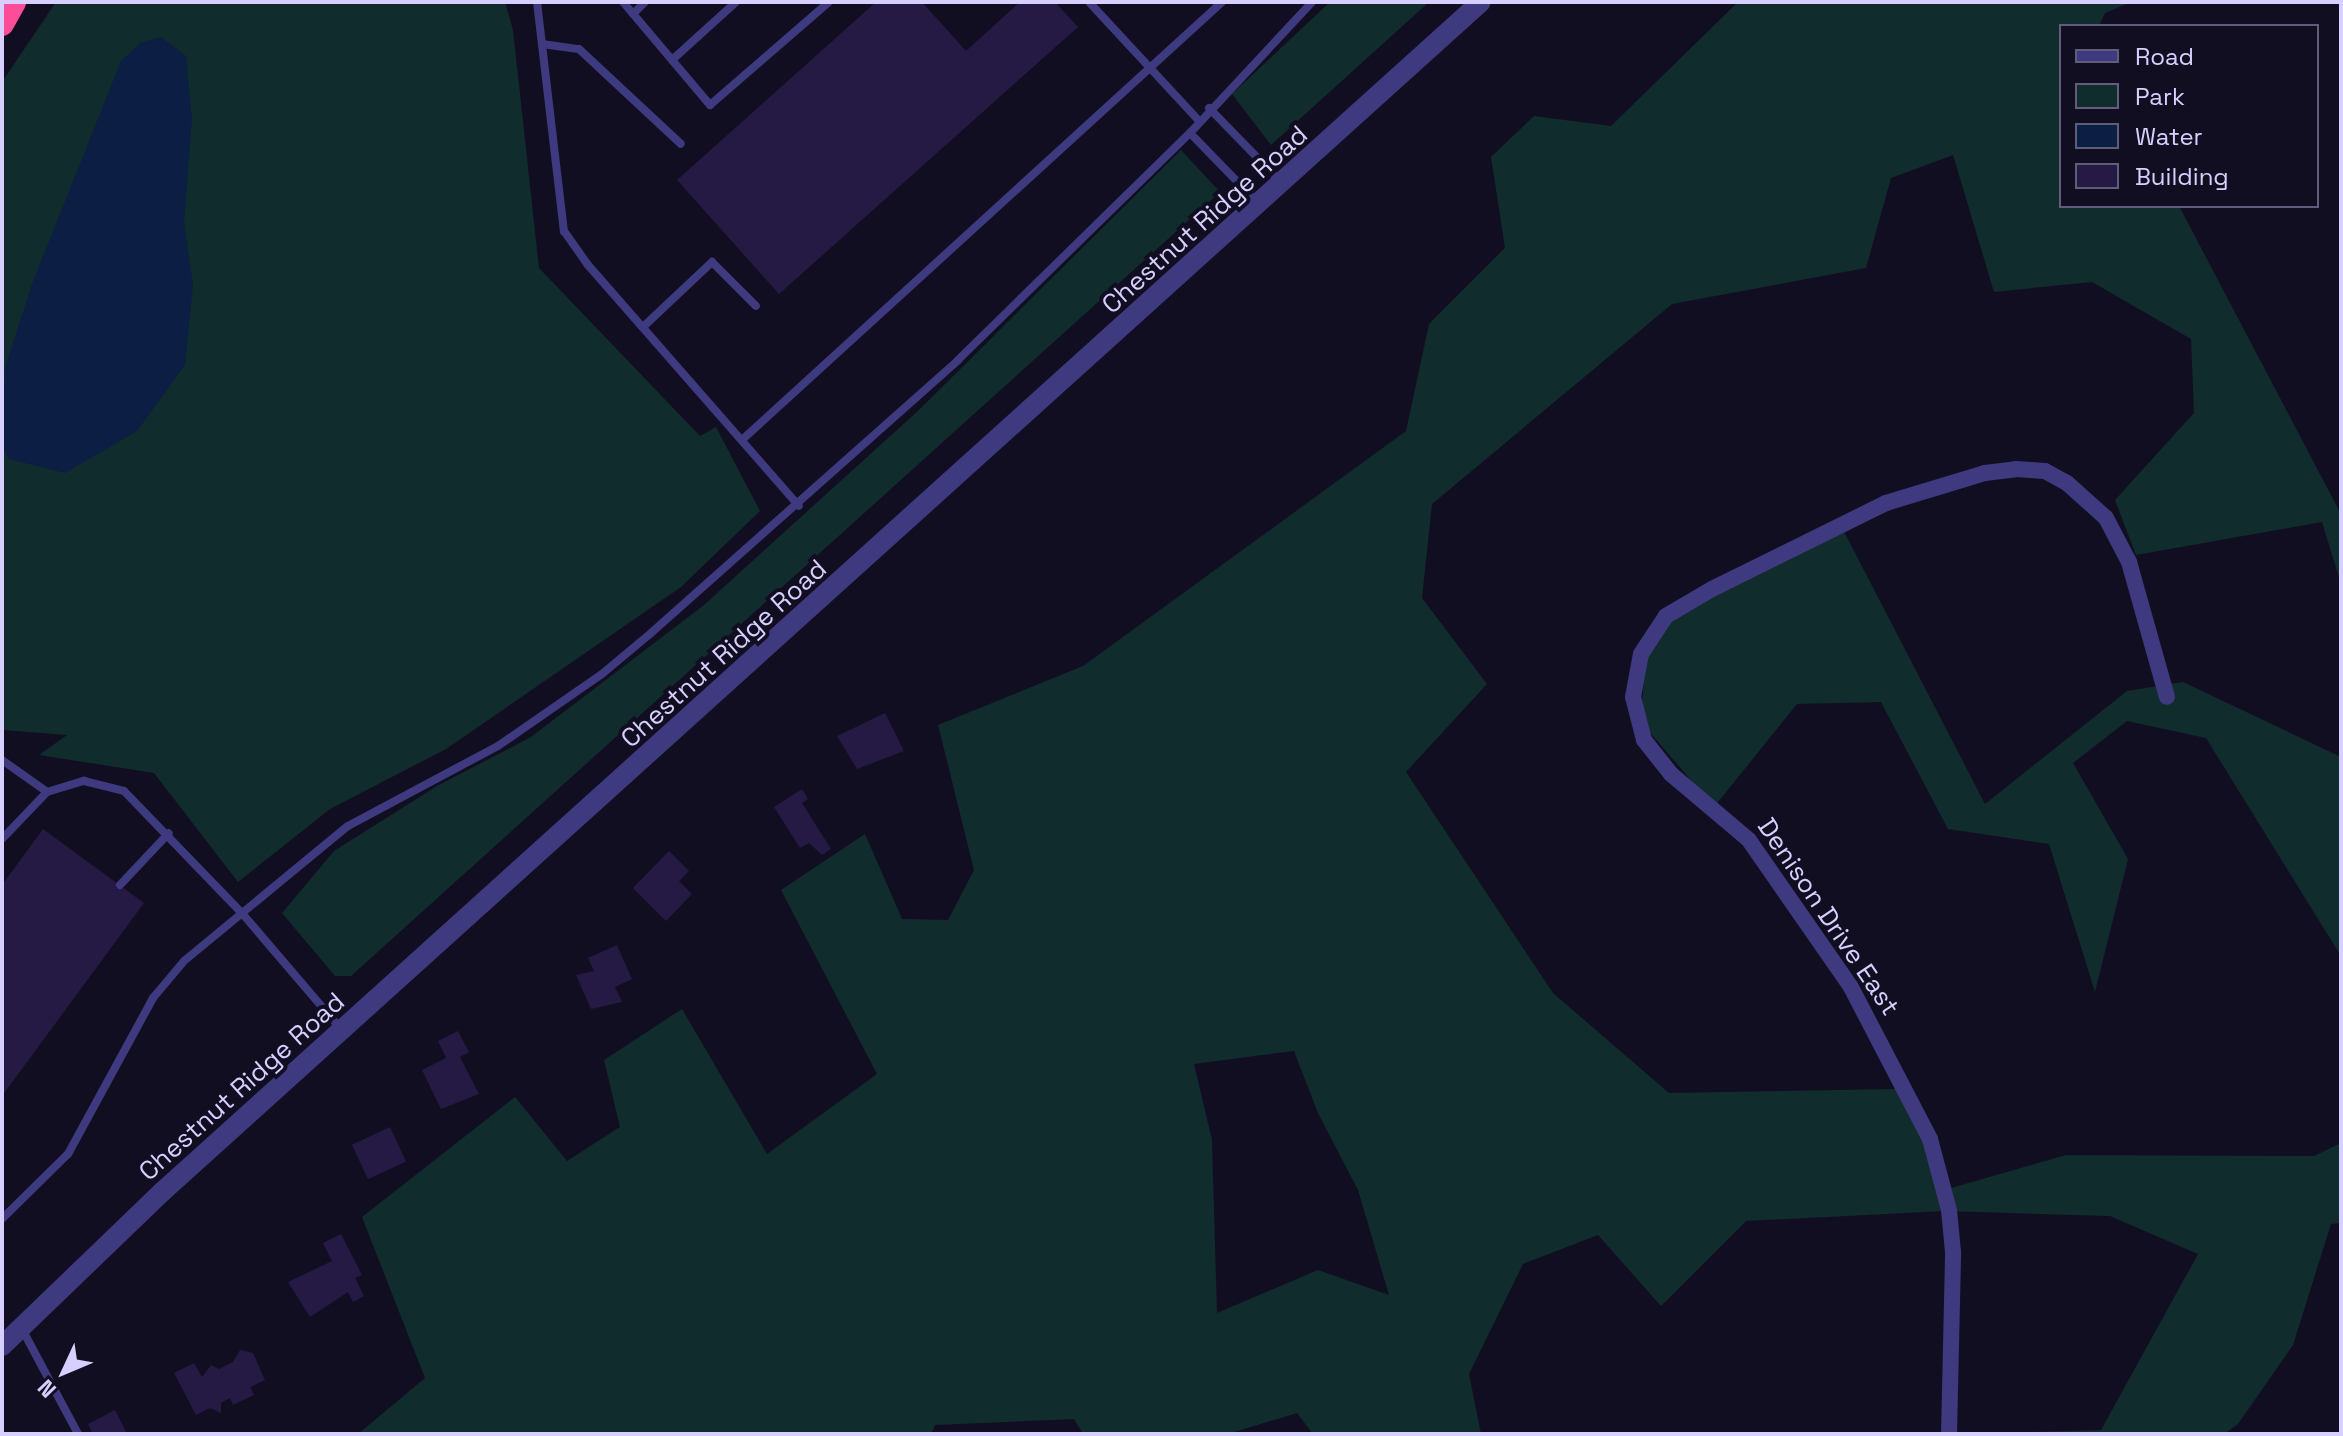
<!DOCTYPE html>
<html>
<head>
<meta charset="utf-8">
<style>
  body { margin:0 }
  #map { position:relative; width:2343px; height:1436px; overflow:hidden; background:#120e22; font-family:"Space Grotesk",sans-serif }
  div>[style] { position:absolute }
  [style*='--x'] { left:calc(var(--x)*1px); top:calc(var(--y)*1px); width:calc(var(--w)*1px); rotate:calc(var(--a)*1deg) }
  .green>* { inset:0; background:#112c2c }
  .water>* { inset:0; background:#0c1e43 }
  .building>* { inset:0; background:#241a43; transform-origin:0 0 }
  .service>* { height:8px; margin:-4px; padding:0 4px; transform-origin:4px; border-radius:4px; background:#3f3a80 }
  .minor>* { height:16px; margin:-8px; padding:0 8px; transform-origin:8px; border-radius:8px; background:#3f3a80 }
  .tertiary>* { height:20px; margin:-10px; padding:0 10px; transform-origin:10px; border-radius:10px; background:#3f3a80 }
  .motorway>* { height:24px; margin:-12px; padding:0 12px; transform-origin:12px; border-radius:12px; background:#fc4d99 }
  span { translate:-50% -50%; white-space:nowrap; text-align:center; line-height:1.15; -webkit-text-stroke:8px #120e22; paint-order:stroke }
  .street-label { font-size:26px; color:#d7d0fe }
  .frame { position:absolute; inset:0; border:4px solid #d7d0fe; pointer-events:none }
  .legend { position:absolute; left:2059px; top:24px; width:260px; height:184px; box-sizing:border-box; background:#120e22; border:2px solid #615c7a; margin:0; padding:10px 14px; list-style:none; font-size:24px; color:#d7d0fe }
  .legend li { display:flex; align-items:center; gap:16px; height:40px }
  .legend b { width:40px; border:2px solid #615c7a }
  .north { position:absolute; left:24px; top:1332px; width:80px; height:80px; -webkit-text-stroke:6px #120e22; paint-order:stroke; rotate:226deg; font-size:22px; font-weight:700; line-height:32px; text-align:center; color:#d7d0fe }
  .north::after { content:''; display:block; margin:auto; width:28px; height:36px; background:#d7d0fe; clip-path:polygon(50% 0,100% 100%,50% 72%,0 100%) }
</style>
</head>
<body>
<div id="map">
  <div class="green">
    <div style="clip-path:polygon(56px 2px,505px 2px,513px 30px,539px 268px,700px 436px,716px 427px,760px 511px,681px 587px,446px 749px,330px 809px,238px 882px,154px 773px,39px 755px,67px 735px,2px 730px,2px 82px)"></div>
    <div style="clip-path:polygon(1330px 2px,1429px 2px,1271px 145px,1232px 94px)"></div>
    <div style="clip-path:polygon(evenodd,1738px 2px,2131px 2px,2105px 13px,2099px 26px,2061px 26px,2061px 206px,2179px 206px,2341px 514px,2341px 584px,2322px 522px,2136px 555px,2115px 500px,2194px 413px,2191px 339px,2092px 282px,1994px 292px,1953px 155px,1891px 178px,1866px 268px,1672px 304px,1432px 504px,1422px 598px,1487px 684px,1406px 772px,1553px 993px,1669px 1093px,1899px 1089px,1944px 1190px,2066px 1155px,2314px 1156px,2341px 1143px,2341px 1223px,2331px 1224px,2293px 1345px,2238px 1424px,2224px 1434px,1958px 1434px,2101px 1430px,2198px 1254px,2110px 1216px,1945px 1211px,1746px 1221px,1661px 1306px,1598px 1235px,1523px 1264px,1469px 1374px,1481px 1434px,1313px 1434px,1297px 1413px,1228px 1434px,1083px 1434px,1074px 1419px,935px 1425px,931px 1434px,358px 1434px,425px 1378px,362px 1217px,515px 1097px,567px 1161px,620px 1127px,604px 1060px,682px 1009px,767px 1154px,877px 1074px,781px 890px,865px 834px,902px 919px,948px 920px,974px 870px,938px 725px,1083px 666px,1406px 431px,1429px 324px,1505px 248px,1491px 157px,1534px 116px,1611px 126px,1738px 2px,1294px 1051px,1318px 1113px,1358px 1190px,1389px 1295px,1318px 1270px,1217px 1313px,1212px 1140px,1194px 1064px,1294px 1051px)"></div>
    <div style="clip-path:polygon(1181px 150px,1220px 192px,351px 976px,335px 976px,282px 913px,334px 851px,437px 786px,531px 737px,704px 605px,920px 409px)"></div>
    <div style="clip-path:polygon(1838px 520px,1985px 804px,2127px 691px,2183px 682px,2341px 757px,2341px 956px,2206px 738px,2127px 721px,2073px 763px,2128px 859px,2095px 992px,2049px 844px,1948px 829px,1881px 702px,1797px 704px,1714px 807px,1640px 721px,1649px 631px)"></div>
  </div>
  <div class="water">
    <div style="clip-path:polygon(161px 37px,186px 56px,192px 119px,184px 223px,193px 285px,185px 365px,137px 431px,65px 473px,9px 459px,2px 446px,5px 368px,32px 284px,121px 61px,140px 43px)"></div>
  </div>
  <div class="building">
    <div style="clip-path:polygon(876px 2px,922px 2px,966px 51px,1020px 2px,1055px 2px,1078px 27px,779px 294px,677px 180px)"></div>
    <div style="clip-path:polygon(885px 713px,904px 751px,857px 769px,837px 736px)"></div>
    <div style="clip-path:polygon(802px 789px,808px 799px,802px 803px,831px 849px,822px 855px,809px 843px,800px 848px,774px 807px)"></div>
    <div style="clip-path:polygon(43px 829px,144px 903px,2px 1096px,2px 885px)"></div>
    <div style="clip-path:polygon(669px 851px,689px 871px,679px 881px,692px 894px,666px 921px,633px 888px)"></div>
    <div style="clip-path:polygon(617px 945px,632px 979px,615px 987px,622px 1002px,591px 1009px,576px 975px,594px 971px,588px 958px)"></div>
    <div style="clip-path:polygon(458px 1031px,469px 1052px,460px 1057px,479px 1094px,441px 1109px,422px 1070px,446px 1058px,438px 1041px)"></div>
    <div style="left:390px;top:1127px;width:38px;height:42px;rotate:65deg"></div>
    <div style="clip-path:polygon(341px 1234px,362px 1275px,355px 1278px,364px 1296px,353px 1302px,348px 1292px,310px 1317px,288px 1282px,332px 1261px,323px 1243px)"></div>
    <div style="clip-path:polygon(240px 1350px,253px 1353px,265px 1380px,250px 1387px,254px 1395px,233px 1405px,230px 1398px,221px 1403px,221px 1413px,210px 1408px,196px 1415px,174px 1373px,194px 1363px,202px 1377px,211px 1365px,219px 1369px,233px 1362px)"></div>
    <div style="clip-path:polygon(115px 1410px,127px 1434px,93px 1434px,88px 1424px)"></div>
  </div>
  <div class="service">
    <div style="--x:537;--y:2;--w:231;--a:83.3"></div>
    <div style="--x:564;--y:231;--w:42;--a:54.8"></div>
    <div style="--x:588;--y:265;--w:320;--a:48.8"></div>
    <div style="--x:623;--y:2;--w:135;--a:49.8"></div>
    <div style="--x:710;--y:105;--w:157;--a:-40.9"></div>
    <div style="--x:1089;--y:2;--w:163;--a:47.2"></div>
    <div style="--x:633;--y:14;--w:17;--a:-45"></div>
    <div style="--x:542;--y:44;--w:37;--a:8"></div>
    <div style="--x:579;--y:49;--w:139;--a:43"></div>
    <div style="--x:672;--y:60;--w:86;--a:-42.2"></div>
    <div style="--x:1209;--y:108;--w:103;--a:45.8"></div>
    <div style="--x:1190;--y:133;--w:99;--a:45.8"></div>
    <div style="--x:643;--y:327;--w:95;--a:-43.3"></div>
    <div style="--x:712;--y:262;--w:62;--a:45"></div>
    <div style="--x:743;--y:439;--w:648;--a:-42.37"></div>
    <div style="--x:2;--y:760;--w:55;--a:35.4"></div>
    <div style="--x:2;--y:839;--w:65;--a:-46.2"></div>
    <div style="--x:47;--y:792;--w:39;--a:-17"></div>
    <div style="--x:84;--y:781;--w:41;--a:14"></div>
    <div style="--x:124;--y:791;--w:168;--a:46"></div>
    <div style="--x:241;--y:912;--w:153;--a:49.5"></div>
    <div style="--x:120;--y:885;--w:71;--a:-46.7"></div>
    <div style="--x:2;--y:1219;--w:93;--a:-44.6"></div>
    <div style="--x:68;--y:1154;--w:178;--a:-61.4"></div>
    <div style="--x:153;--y:998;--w:48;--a:-50"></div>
    <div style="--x:184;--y:961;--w:212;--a:-39.5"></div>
    <div style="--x:348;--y:826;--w:170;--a:-28.1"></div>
    <div style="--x:498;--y:746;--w:126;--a:-34.7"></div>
    <div style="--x:602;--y:674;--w:64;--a:-39.9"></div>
    <div style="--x:651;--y:633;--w:411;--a:-41.6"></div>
    <div style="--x:958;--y:360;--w:325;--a:-44.4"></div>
    <div style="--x:1190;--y:133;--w:179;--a:-47"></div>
    <div style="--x:22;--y:1329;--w:119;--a:61.9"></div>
  </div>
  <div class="minor">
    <div style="--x:1949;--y:1434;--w:182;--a:-88.7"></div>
    <div style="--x:1953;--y:1252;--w:42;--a:-95.4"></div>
    <div style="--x:1949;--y:1210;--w:73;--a:-105"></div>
    <div style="--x:1930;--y:1139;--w:171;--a:-117.5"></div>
    <div style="--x:1851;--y:987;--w:179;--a:-124.8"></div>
    <div style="--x:1749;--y:840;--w:102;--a:-139.8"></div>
    <div style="--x:1671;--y:774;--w:43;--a:-128.5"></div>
    <div style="--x:1644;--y:740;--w:44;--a:-104.3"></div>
    <div style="--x:1633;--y:697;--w:44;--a:-79.5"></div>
    <div style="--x:1641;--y:654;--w:45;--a:-56.7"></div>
    <div style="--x:1666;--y:616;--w:53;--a:-30.4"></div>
    <div style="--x:1712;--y:589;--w:194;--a:-26.3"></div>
    <div style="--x:1886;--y:503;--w:103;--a:-16.9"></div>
    <div style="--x:1985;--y:473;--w:31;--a:-7"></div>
    <div style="--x:2016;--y:469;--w:29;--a:4"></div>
    <div style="--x:2045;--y:471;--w:25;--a:29"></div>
    <div style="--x:2067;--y:483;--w:52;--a:41.9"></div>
    <div style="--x:2106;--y:518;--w:50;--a:62.4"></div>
    <div style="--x:2129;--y:562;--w:140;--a:74.3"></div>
  </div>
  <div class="tertiary">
    <div style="--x:2;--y:1346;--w:222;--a:-43.9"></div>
    <div style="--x:162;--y:1192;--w:1776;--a:-42.06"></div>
  </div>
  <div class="motorway">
    <div style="--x:2;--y:24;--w:25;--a:-61"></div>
  </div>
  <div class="street-label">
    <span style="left:1205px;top:220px;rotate:-42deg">Chestnut Ridge Road</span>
    <span style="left:724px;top:654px;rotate:-42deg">Chestnut Ridge Road</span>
    <span style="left:1828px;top:917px;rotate:56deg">Denison Drive East</span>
    <span style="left:242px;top:1087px;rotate:-42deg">Chestnut Ridge Road</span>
  </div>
  <div class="frame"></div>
  <ul class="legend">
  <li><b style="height:10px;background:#3f3a80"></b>Road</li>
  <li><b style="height:22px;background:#112c2c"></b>Park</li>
  <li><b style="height:22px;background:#0c1e43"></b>Water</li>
  <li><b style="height:22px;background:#241a43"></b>Building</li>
  </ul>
  <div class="north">N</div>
</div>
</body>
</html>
